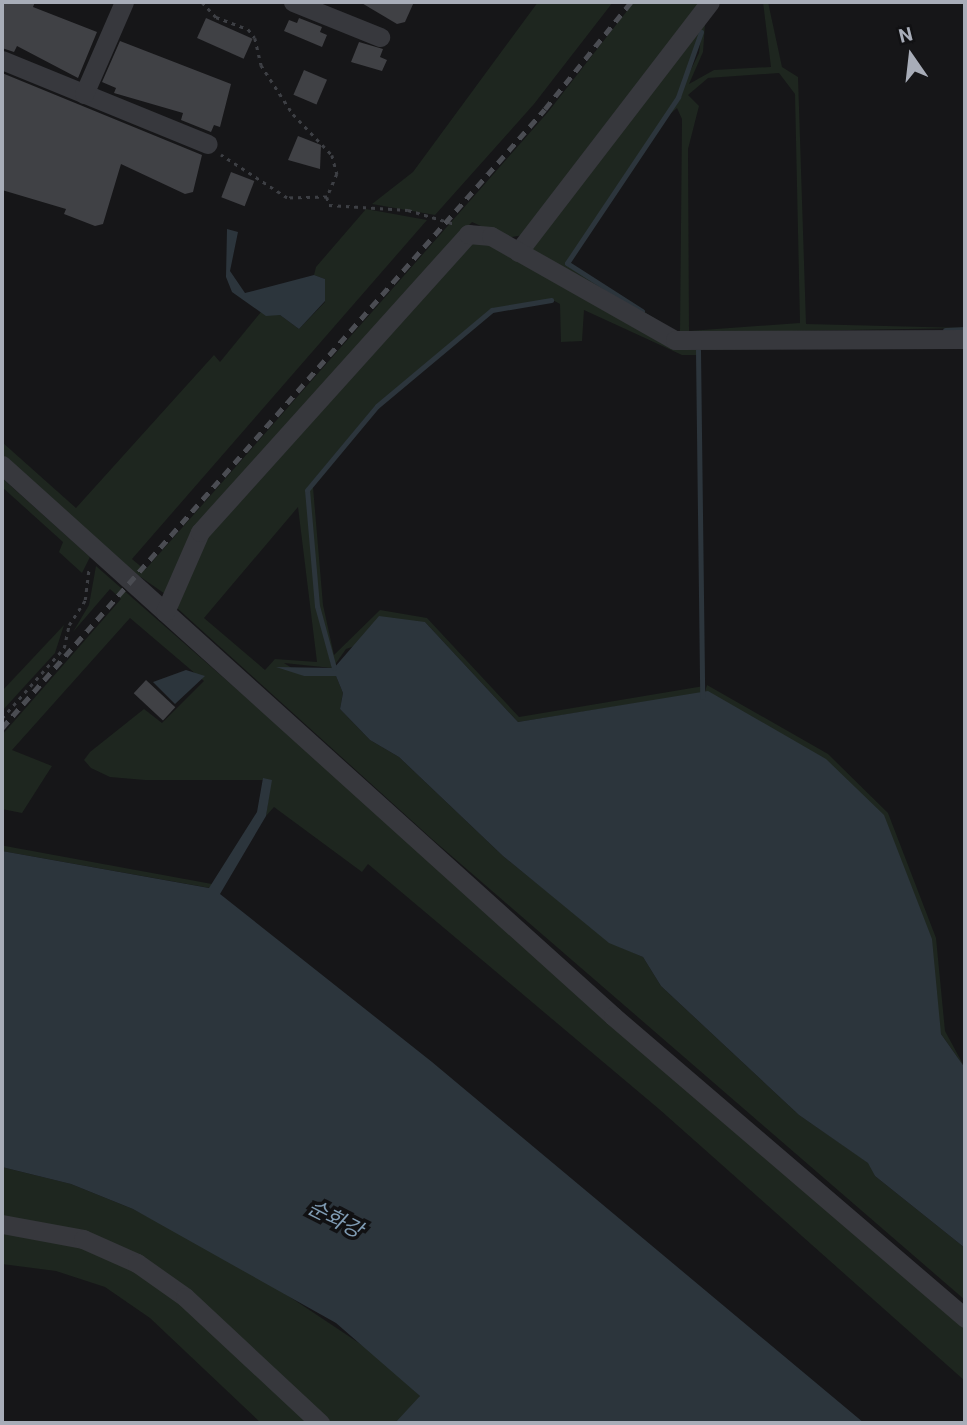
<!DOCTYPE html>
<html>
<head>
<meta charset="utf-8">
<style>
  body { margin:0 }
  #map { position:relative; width:967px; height:1425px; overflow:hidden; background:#161618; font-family:Roboto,"Noto Sans KR",sans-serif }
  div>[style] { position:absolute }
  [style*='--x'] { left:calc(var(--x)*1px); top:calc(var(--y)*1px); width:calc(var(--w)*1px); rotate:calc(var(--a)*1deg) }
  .green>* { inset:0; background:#1e261f }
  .water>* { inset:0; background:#2c353c }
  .stream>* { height:5px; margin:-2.5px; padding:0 2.5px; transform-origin:2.5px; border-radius:2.5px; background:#2c353c }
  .building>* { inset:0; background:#404145; transform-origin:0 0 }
  .path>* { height:2.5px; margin-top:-1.25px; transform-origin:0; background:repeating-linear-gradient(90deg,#3d3f44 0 3.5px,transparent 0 8.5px) }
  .minor>* { height:19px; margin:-9.5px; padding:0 9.5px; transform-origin:9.5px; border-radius:9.5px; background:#37383d }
  .rail>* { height:5px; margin-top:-2.5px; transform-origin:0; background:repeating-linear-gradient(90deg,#4a4c52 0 9px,transparent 0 16px) }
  span { translate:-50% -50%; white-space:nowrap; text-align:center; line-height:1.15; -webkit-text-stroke:7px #111113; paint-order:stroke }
  .water-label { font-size:21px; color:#7f9bb3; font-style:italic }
  .frame { position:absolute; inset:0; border:4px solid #a8adb8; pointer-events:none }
  .north { position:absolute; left:876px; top:21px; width:70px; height:70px; -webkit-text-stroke:5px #111113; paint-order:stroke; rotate:346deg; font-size:19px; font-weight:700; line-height:28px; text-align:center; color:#a8adb8 }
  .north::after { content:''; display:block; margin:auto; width:24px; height:32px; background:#a8adb8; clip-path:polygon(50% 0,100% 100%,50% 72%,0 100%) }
</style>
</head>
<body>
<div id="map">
  <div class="green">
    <div style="clip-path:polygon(538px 2px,613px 2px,534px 104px,435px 215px,372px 204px,413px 172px)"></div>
    <div style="clip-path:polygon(634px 2px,708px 2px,523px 235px,507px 238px,472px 222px,459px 235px,198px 532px,168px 596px,132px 571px,2px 456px,2px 442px,76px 508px,214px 355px,220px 362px,261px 312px,280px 315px,299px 329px,325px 302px,325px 279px,314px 275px,316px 267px,366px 209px,427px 220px,132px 559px,145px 570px,548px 112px)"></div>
    <div style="clip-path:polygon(evenodd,715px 2px,721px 2px,705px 24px,703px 52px,689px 84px,714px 70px,771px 67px,763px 2px,768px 2px,782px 67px,798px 77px,806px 324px,965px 328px,680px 333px,682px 119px,677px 108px,668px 116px,699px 53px,702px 29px,677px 97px,566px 264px,690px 340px,529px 251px,715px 2px,779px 73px,795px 94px,800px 323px,689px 331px,688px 149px,699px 106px,688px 95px,708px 78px,779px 73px)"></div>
    <div style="clip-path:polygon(evenodd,479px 238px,663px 337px,927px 347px,698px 350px,697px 355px,682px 355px,584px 310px,582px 341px,561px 342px,560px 304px,551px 299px,491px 309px,376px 405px,306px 489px,316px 606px,332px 668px,284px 663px,304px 676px,336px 676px,343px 693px,340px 709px,370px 740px,399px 757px,503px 856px,609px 942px,643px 957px,661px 986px,799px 1115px,869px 1163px,875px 1176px,965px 1248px,965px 1300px,432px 839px,177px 608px,204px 534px,459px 243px,479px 238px,298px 507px,317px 662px,275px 659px,265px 670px,204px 618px,298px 507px)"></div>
    <div style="clip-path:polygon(2px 478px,90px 557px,82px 573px,59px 552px,63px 542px,2px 487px)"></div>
    <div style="clip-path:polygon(313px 487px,323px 605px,334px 655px,380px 610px,427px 618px,519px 717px,704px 686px,702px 693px,518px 722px,425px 622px,346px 649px,334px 666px,318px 605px,308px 490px)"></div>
    <div style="clip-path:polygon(96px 566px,965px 1327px,965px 1381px,659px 1109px,368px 864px,362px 872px,274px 807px,266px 816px,271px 780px,145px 780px,110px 777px,91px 768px,84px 760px,90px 752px,144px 709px,162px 723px,204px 681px,130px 618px,12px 750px,52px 766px,22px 813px,2px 809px,2px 735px,121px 599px,110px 589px,73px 632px,89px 605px)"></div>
    <div style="clip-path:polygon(64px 625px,55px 653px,2px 711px,2px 691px)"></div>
    <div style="clip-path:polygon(707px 685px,828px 754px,888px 813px,936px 938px,945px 1031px,965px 1068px,941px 1034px,938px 1021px,705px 692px)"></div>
    <div style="clip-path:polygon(2px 845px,5px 846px,212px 884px,210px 888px,2px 851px)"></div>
    <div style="clip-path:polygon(2px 1167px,71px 1184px,133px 1209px,248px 1269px,377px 1355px,420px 1396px,414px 1408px,395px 1423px,328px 1423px,165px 1272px,2px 1217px)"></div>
    <div style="clip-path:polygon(2px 1229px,71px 1240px,148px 1276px,313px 1423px,261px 1423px,150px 1318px,105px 1287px,56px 1271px,2px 1264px)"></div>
  </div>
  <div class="water">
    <div style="clip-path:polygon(227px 229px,238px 232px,230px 271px,245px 293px,314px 275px,325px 279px,325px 301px,299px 329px,280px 315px,266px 316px,232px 292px,226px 277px)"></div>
    <div style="clip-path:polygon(379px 616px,425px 622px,518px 722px,708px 691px,826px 759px,884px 815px,932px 939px,941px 1034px,965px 1068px,965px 1248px,875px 1176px,868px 1163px,799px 1115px,661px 986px,643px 957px,609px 943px,503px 856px,399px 757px,370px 740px,340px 709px,343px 693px,336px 676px,304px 676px,276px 667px,334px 668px)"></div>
    <div style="clip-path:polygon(186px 670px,205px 676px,175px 704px,153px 682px)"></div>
    <div style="clip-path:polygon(263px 778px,272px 780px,266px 816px,220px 894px,432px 1062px,864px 1423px,395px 1423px,420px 1396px,336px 1323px,133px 1209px,71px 1184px,2px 1167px,2px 851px,209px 888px,257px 812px)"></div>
  </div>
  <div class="stream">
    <div style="--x:642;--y:311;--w:89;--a:-147.4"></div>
    <div style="--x:567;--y:263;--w:200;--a:-56.2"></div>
    <div style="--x:678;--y:97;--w:69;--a:-70.5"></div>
    <div style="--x:945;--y:330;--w:20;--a:-3"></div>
    <div style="--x:698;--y:350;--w:347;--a:89.3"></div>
    <div style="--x:334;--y:668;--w:64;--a:-105.3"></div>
    <div style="--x:317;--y:606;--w:116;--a:-94.9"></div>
    <div style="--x:307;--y:490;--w:109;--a:-50.2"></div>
    <div style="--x:377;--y:406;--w:150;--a:-39.9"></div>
    <div style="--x:492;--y:310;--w:60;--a:-9.6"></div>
    <div style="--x:81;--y:1423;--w:12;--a:0"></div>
  </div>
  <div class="building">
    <div style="clip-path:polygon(2px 2px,35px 2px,33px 7px,97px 32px,78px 78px,17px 46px,14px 52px,2px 48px)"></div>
    <div style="clip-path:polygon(360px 2px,414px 2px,405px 22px,397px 24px)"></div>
    <div style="left:206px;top:18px;width:51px;height:22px;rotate:24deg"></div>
    <div style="clip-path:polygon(299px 18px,322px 27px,320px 32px,327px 35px,322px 47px,284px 31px,289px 20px,297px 23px)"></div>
    <div style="clip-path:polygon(120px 41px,231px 84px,220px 127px,214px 125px,211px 132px,181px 120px,183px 113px,114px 93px,116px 88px,102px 82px)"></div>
    <div style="clip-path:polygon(359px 42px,383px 49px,380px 57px,387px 60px,382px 71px,351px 62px)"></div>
    <div style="left:304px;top:70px;width:25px;height:27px;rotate:23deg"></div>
    <div style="clip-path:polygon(2px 73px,202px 155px,193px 192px,185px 194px,121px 164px,103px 224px,95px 226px,64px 214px,66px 209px,2px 190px)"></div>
    <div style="clip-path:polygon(298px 136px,321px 145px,320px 169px,288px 160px)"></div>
    <div style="left:231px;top:172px;width:25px;height:27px;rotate:21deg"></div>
    <div style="left:146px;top:680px;width:40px;height:18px;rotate:43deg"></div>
  </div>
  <div class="path">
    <div style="--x:202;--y:2;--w:21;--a:47"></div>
    <div style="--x:216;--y:17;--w:34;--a:21"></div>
    <div style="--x:248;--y:29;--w:11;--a:52"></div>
    <div style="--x:255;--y:38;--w:28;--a:77"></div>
    <div style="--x:261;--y:65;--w:59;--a:56.9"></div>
    <div style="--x:293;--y:114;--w:57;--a:46.4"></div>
    <div style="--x:332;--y:155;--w:20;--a:75"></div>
    <div style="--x:337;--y:174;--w:25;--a:113"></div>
    <div style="--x:327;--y:197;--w:40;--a:178.6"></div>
    <div style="--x:287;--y:198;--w:79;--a:-146.9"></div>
    <div style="--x:327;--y:197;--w:8;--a:76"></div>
    <div style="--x:329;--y:205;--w:79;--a:3.6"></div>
    <div style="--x:408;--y:210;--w:49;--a:16.6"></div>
    <div style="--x:2;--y:718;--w:94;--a:-48.5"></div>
    <div style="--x:64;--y:648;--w:24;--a:-78"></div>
    <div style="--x:69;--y:625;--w:30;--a:-57"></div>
    <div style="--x:85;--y:600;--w:33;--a:-83"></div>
  </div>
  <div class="minor">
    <div style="--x:293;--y:2;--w:94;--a:21.9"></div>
    <div style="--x:2;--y:60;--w:222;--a:22.2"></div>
    <div style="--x:84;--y:94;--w:100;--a:-66.5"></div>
    <div style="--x:518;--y:252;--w:315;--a:-52.5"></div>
    <div style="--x:2;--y:465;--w:823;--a:42.04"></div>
    <div style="--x:613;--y:1016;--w:464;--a:40.6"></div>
    <div style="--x:165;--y:612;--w:87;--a:-66.4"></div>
    <div style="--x:200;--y:532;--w:401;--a:-48"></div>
    <div style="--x:468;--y:234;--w:23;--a:5"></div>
    <div style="--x:491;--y:236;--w:211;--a:29.5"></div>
    <div style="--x:675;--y:340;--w:290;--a:-0.2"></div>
    <div style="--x:2;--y:1224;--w:82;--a:10.5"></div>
    <div style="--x:83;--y:1239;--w:59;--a:24"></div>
    <div style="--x:137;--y:1263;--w:59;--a:35.3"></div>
    <div style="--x:185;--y:1297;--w:185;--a:43"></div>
  </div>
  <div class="rail">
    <div style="--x:2;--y:728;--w:823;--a:-48.74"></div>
    <div style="--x:545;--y:109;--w:137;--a:-51.2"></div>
  </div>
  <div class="water-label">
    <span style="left:335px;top:1219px;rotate:27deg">순화강</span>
  </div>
  <div class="frame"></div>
  <div class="north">N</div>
</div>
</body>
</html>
